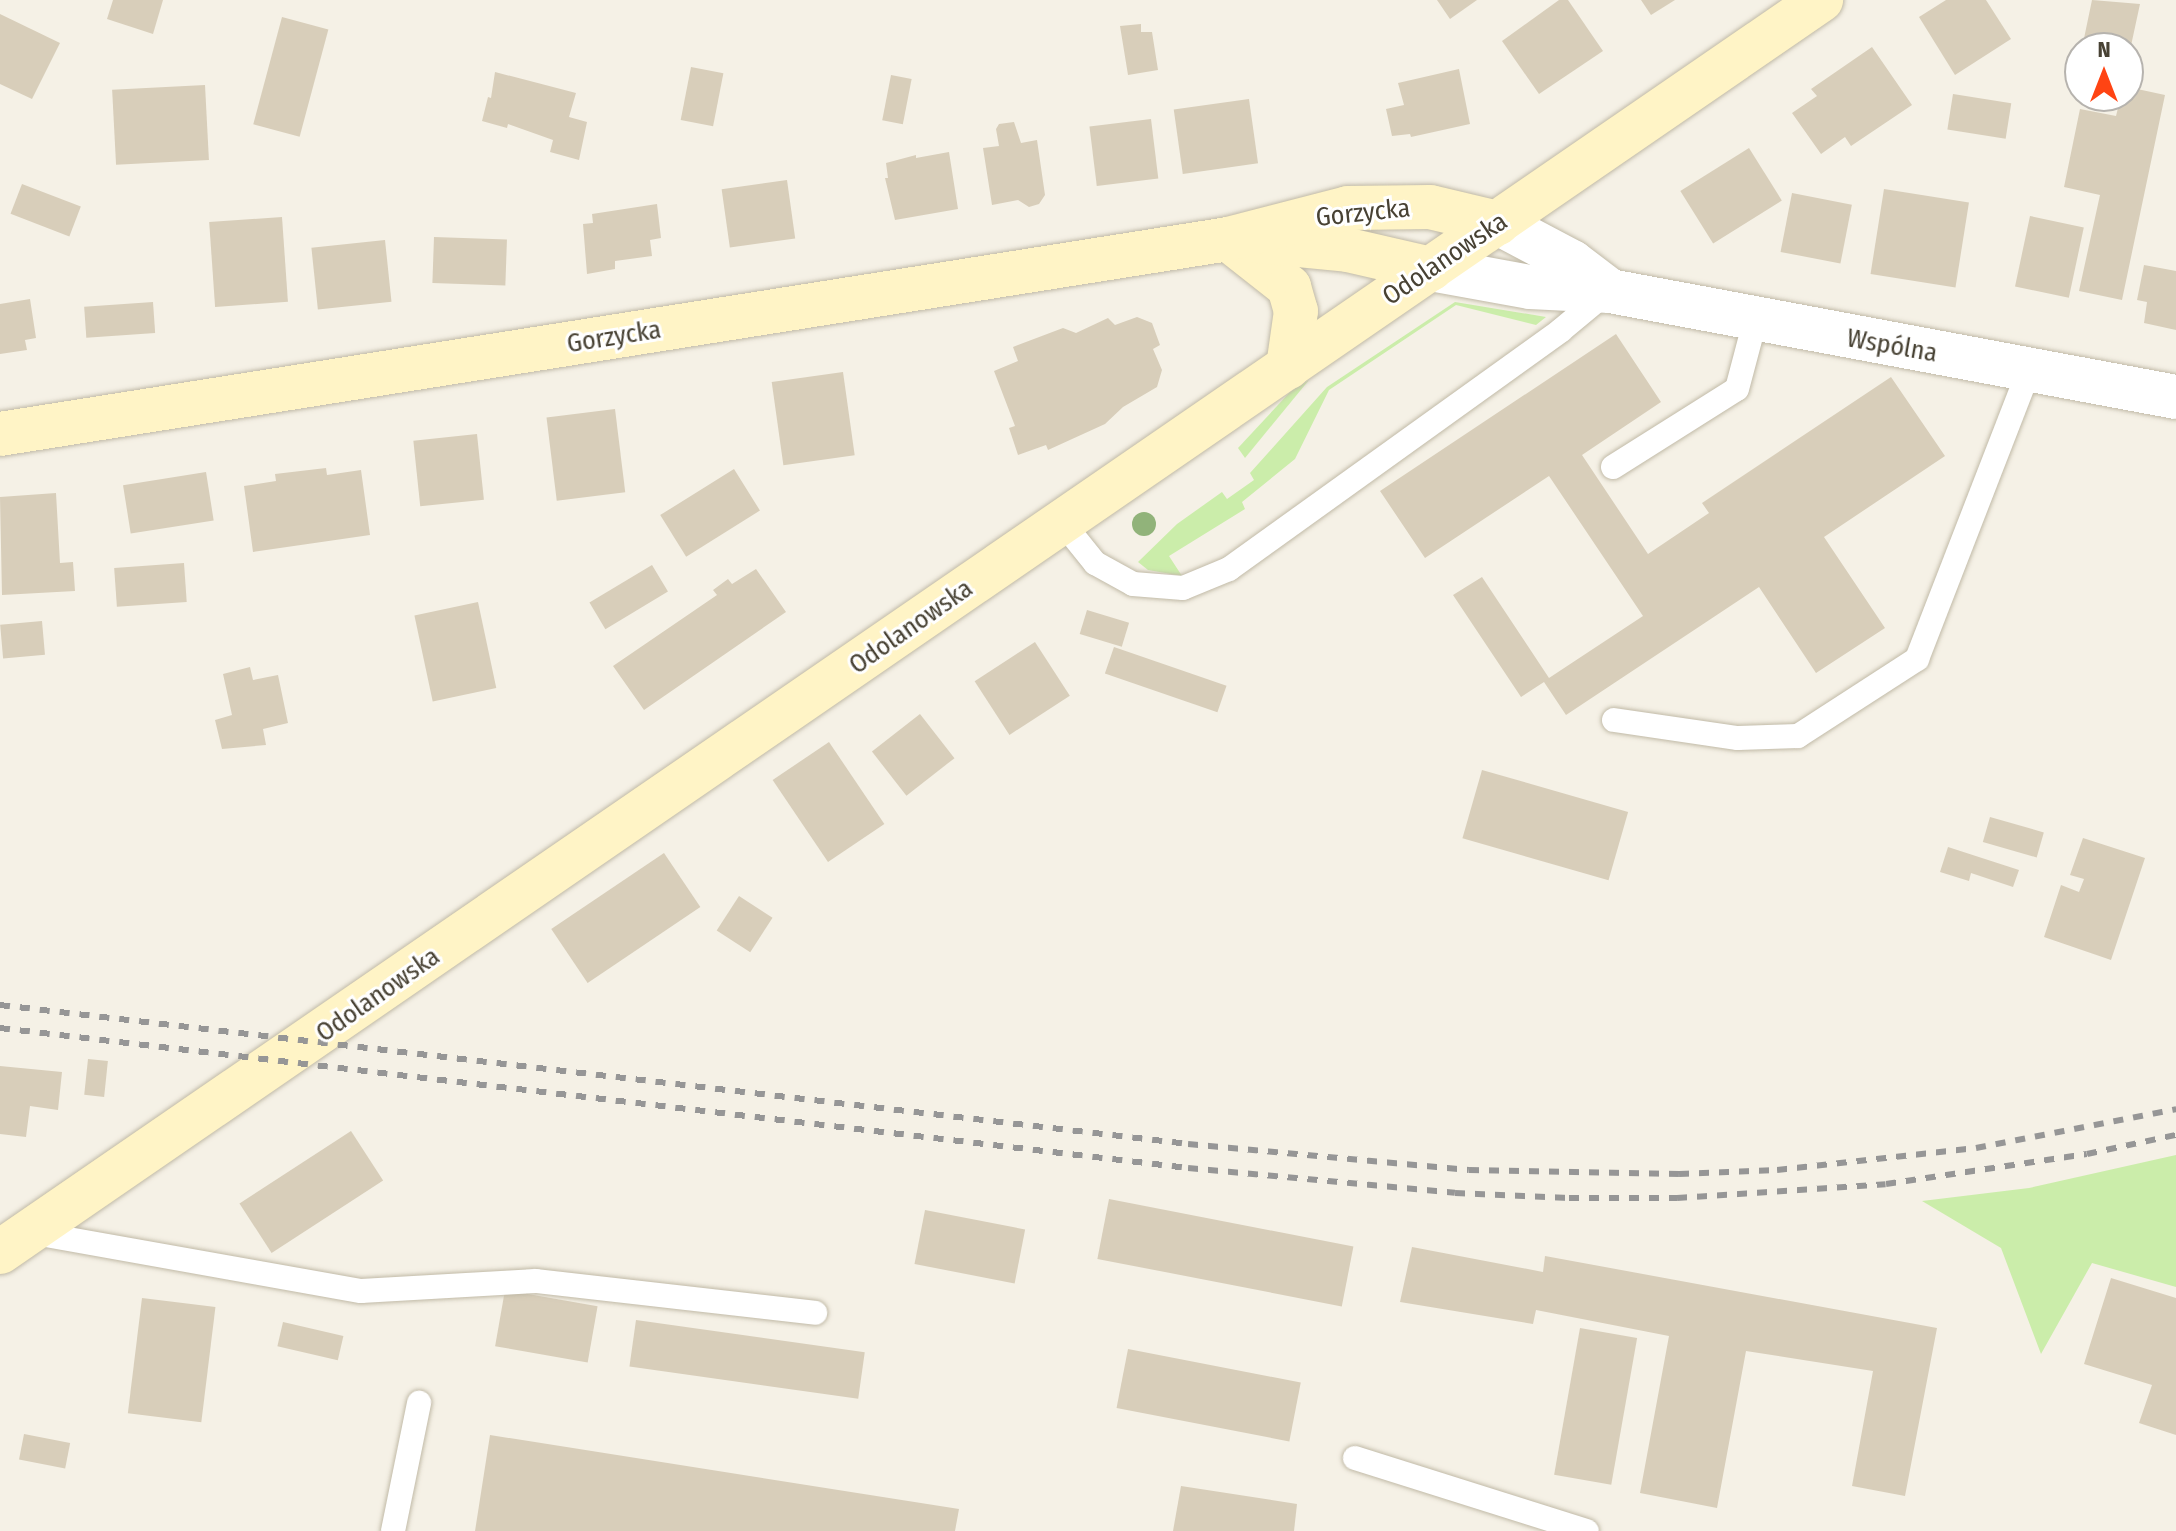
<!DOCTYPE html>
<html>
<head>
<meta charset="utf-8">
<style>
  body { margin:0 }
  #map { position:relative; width:2176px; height:1531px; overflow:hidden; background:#f5f1e6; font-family:"Fira Sans Condensed",sans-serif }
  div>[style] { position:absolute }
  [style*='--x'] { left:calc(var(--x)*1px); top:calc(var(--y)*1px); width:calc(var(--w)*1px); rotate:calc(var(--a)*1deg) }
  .green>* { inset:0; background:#cbedaa }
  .building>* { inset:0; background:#d8ceba; transform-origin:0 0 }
  .roads { filter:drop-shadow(0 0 2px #c1baa7) drop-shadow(0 0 2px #c1baa7) }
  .lane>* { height:24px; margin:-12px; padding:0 12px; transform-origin:12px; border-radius:12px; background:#fff }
  .street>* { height:44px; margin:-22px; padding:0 22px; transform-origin:22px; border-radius:22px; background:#fff }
  .secondary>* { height:44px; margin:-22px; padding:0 22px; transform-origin:22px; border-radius:22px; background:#fff4c6 }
  .rail>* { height:6px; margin-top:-3px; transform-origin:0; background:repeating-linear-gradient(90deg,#969696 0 10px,transparent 0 20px) }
  .trees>* { width:24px; height:24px; margin:-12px; border-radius:50%; background:#91b37a }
  span { translate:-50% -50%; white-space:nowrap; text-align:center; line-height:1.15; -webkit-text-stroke:6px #fff; paint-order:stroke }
  .street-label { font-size:26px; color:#484234 }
  .north { position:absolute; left:2064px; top:32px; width:80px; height:80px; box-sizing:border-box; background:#fff; border:2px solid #b6b3ae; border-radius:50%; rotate:0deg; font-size:22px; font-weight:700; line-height:32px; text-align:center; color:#484234 }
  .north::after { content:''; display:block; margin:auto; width:28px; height:36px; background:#ff4413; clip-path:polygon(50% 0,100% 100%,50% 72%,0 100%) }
</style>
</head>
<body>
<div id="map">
  <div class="green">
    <div style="clip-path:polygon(1455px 302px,1546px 317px,1536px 325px,1456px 305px,1329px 390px,1295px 459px,1242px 502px,1245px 509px,1169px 556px,1182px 576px,1148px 570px,1138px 562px,1177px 524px,1222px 492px,1227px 499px,1254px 480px,1250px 473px,1327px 387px)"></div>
    <div style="clip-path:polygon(1309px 380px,1245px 458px,1238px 448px,1290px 392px)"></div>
    <div style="clip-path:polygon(2176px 1155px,2176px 1287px,2092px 1263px,2041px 1354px,2001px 1248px,1922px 1201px,2029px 1188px)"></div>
  </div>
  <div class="building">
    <div style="clip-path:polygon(113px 0,163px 0,153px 34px,107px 19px)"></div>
    <div style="clip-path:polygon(1437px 0,1477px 0,1450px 19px)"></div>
    <div style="clip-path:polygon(1559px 0,1568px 0,1603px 51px,1539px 94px,1502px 41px)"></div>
    <div style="clip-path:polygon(1641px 0,1675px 0,1651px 15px)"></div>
    <div style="clip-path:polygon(1946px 0,1986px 0,2011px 39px,1955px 75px,1919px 17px)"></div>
    <div style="clip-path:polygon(2092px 0,2140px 4px,2129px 55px,2128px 48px,2082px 48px)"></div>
    <div style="clip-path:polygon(0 14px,60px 43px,32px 99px,0 84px)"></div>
    <div style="left:282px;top:17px;width:48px;height:111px;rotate:15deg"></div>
    <div style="clip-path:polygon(1141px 24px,1141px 32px,1152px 32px,1158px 70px,1128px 75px,1120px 26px)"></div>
    <div style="clip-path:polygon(1872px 47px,1912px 105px,1851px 146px,1845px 137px,1821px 154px,1792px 113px,1817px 96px,1811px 89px)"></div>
    <div style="left:691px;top:67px;width:33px;height:54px;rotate:11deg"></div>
    <div style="clip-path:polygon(1459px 69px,1470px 124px,1411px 137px,1410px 134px,1392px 136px,1386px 109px,1404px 105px,1398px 83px)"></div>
    <div style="clip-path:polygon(495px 72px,576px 93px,569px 117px,587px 122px,579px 160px,550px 152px,553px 140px,508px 124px,507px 128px,482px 121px,488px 97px,491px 98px)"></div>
    <div style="left:891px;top:75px;width:21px;height:46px;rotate:11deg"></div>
    <div style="left:205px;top:85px;width:75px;height:93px;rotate:87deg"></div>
    <div style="clip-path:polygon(2128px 87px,2165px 95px,2122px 300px,2079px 291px,2100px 195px,2064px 187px,2080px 109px,2116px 116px,2121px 96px,2128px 96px)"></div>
    <div style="left:1953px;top:94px;width:59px;height:36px;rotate:9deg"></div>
    <div style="left:1249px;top:99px;width:65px;height:76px;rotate:82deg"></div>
    <div style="left:1151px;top:119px;width:60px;height:62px;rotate:83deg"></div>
    <div style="clip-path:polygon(1014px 122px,1021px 143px,1037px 140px,1045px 195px,1039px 204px,1029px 207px,1018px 200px,992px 205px,983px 148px,999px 146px,996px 129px,999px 124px)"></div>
    <div style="left:1749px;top:148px;width:62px;height:81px;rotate:58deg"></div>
    <div style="clip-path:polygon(949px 152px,958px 209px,895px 220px,885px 178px,888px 178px,886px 163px,916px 155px,916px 158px)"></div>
    <div style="left:787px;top:180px;width:59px;height:66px;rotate:82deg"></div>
    <div style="left:22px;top:184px;width:63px;height:32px;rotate:21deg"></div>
    <div style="left:1884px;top:189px;width:86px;height:86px;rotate:9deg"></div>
    <div style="left:1792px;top:193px;width:61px;height:60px;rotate:11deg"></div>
    <div style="clip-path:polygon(657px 204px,661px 238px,650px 240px,652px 256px,615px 261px,615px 269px,587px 274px,583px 224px,593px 223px,592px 214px)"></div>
    <div style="left:2030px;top:216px;width:55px;height:72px;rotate:12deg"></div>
    <div style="left:282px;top:217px;width:85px;height:73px;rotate:86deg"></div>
    <div style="left:434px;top:237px;width:73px;height:46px;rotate:2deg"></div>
    <div style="left:385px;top:240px;width:62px;height:74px;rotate:84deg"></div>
    <div style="clip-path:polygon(2144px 265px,2176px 271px,2176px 330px,2144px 323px,2147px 302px,2137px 300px)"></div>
    <div style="clip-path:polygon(30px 299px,36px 338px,25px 340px,27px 350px,0 354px,0 304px)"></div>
    <div style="left:153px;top:302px;width:31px;height:69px;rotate:86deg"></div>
    <div style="clip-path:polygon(1137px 317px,1152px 323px,1160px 345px,1153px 349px,1162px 370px,1157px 387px,1123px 407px,1105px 424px,1048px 450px,1046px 445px,1018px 455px,1009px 428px,1015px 426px,994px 371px,1018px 361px,1013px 347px,1063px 328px,1076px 333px,1108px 318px,1115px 325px)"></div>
    <div style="clip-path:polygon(1616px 334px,1661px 402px,1582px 455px,1648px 554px,1709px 513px,1702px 503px,1891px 377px,1945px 456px,1824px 537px,1885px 628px,1816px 673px,1759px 587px,1566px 715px,1544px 682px,1521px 697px,1453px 595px,1482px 577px,1549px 678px,1643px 616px,1549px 476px,1425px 558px,1380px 491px)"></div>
    <div style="left:843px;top:372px;width:84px;height:72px;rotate:82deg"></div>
    <div style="left:615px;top:409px;width:84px;height:69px;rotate:83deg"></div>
    <div style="left:477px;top:434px;width:66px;height:64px;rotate:84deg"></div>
    <div style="clip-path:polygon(326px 468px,327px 475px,361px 470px,370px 535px,253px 552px,244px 486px,276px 481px,275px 474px)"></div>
    <div style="left:734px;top:469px;width:49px;height:87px;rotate:58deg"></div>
    <div style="left:206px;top:472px;width:49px;height:84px;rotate:81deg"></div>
    <div style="clip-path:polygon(56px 493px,60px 563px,73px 562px,75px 591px,2px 595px,0 497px)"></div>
    <div style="left:184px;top:563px;width:39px;height:70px;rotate:86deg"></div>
    <div style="left:652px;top:565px;width:31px;height:73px;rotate:59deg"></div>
    <div style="clip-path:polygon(756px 569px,786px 612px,644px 710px,613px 666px,717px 595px,713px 590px,728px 579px,732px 584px)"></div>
    <div style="left:478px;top:602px;width:88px;height:65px;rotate:78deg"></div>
    <div style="left:1087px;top:610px;width:44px;height:25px;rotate:17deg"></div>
    <div style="left:42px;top:621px;width:34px;height:42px;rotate:85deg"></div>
    <div style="left:1035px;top:642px;width:64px;height:72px;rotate:57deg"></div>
    <div style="left:1114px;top:647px;width:119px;height:28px;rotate:19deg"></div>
    <div style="clip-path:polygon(250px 667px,253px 680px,278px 675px,288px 723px,263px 729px,266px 745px,222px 749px,215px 720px,232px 715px,223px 674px)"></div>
    <div style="left:920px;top:714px;width:56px;height:61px;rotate:52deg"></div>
    <div style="left:829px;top:742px;width:99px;height:68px;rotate:56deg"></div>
    <div style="left:1482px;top:770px;width:152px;height:71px;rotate:16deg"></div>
    <div style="left:1990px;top:817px;width:56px;height:26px;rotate:16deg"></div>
    <div style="clip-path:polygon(2083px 838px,2145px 858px,2111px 960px,2044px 937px,2061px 885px,2079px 892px,2084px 879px,2070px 875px)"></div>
    <div style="clip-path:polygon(1948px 847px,2019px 870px,2013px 887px,1971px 873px,1969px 881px,1940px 872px)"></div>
    <div style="left:664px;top:853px;width:65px;height:136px;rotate:56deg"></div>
    <div style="left:739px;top:896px;width:40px;height:41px;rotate:33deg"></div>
    <div style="left:88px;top:1059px;width:20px;height:36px;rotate:6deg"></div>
    <div style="clip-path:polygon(0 1066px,62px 1072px,58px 1110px,30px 1106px,26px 1137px,0 1134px)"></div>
    <div style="left:351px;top:1131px;width:59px;height:133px;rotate:57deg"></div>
    <div style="left:1109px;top:1199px;width:249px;height:61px;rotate:11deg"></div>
    <div style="left:925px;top:1210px;width:102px;height:55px;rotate:11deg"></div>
    <div style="clip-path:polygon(1412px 1247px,1543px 1272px,1545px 1256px,1937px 1328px,1905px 1496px,1852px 1486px,1873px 1371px,1746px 1351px,1717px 1508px,1640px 1493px,1669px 1336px,1536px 1310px,1533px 1324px,1400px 1302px)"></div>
    <div style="clip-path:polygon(2111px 1278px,2176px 1298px,2176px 1435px,2139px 1423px,2152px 1385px,2084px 1364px)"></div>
    <div style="left:505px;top:1290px;width:94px;height:57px;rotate:10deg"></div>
    <div style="left:142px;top:1298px;width:74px;height:116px;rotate:7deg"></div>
    <div style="left:636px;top:1320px;width:231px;height:47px;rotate:8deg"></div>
    <div style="left:283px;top:1322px;width:62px;height:25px;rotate:13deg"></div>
    <div style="left:1580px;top:1328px;width:58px;height:149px;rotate:10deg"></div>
    <div style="left:1128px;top:1349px;width:176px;height:60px;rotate:11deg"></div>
    <div style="left:24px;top:1434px;width:47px;height:26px;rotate:11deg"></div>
    <div style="clip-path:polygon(490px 1435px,959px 1509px,955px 1531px,475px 1531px)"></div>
    <div style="clip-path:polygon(1181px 1486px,1297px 1504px,1294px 1531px,1173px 1531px)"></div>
  </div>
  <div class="roads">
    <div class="lane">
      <div style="--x:1613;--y:467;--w:146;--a:-32.2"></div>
      <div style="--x:1737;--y:389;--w:70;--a:-75.2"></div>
      <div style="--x:1062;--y:522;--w:53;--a:51.2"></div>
      <div style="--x:1095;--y:563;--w:43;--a:28.9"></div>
      <div style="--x:1133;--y:584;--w:50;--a:4.6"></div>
      <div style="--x:1183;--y:588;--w:50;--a:-22.4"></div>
      <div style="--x:1229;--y:569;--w:408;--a:-35.7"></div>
      <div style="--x:1560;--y:331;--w:61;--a:-39.7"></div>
      <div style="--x:1614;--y:720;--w:125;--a:8.3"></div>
      <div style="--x:1738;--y:738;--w:60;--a:-1.9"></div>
      <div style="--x:1798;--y:736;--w:142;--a:-32.9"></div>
      <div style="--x:1917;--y:659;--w:310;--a:-68.8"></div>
      <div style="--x:29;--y:1232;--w:337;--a:10.1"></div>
      <div style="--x:361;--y:1291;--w:175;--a:-3.3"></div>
      <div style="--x:536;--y:1281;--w:281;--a:6.5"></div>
      <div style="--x:1355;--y:1458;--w:243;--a:17.5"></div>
      <div style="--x:393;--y:1531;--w:131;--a:-78.5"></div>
    </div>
    <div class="street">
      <div style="--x:1498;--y:223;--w:84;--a:27.8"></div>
      <div style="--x:1572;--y:262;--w:48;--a:37.3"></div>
      <div style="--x:1431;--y:269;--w:101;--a:10.3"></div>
      <div style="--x:1530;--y:287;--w:80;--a:2.9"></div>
      <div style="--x:1610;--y:291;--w:576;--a:10.61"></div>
    </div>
    <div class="secondary">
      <div style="--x:1228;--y:239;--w:78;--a:38.2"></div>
      <div style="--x:1289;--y:287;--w:25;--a:74"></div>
      <div style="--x:1296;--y:311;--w:57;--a:98.1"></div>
      <div style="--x:1258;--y:241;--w:90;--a:5.7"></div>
      <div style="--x:1348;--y:250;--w:85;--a:12.9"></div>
      <div style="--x:0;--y:434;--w:1243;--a:-9.02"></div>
      <div style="--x:1228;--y:239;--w:124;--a:-14.5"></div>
      <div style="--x:1348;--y:208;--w:82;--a:-0.7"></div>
      <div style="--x:1430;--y:207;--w:70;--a:13.2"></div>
      <div style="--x:0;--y:1252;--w:2210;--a:-34.51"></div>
    </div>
  </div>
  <div class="rail">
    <div style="--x:0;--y:1005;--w:1196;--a:6.67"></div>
    <div style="--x:1188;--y:1144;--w:282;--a:5.3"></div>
    <div style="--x:1469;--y:1170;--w:210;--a:1.1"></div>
    <div style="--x:1679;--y:1174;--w:98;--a:-2.3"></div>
    <div style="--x:1777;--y:1170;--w:200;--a:-6.3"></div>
    <div style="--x:1976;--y:1148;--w:204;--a:-11"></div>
    <div style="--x:0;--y:1028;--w:1196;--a:6.72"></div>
    <div style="--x:1188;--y:1168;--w:268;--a:5.3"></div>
    <div style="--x:1455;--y:1193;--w:114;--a:2.5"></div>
    <div style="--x:1569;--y:1198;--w:108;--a:0"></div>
    <div style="--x:1677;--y:1198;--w:209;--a:-3.8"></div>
    <div style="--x:1886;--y:1184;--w:203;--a:-8.5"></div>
    <div style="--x:2087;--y:1154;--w:91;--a:-12.1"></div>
  </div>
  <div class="trees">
    <div style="left:1144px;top:524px"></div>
  </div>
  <div class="street-label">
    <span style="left:1363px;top:213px;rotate:-6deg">Gorzycka</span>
    <span style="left:1445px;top:259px;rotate:-34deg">Odolanowska</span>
    <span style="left:614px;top:337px;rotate:-9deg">Gorzycka</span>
    <span style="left:1892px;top:346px;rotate:10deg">Wspólna</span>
    <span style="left:911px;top:627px;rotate:-35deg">Odolanowska</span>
    <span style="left:378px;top:995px;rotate:-35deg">Odolanowska</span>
  </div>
  <div class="north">N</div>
</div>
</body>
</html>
